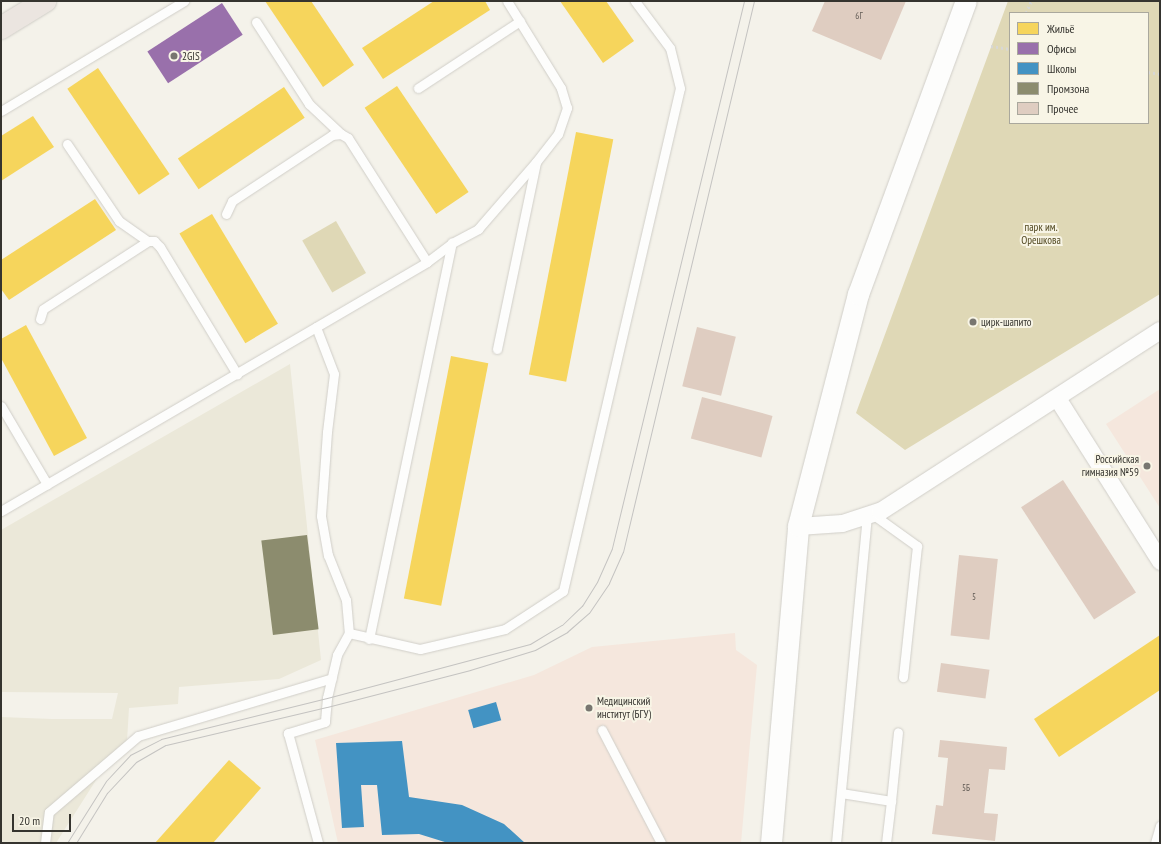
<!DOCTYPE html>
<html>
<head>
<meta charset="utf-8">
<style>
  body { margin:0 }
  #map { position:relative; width:1161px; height:844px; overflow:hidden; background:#f4f2ea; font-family:"PT Sans Narrow",sans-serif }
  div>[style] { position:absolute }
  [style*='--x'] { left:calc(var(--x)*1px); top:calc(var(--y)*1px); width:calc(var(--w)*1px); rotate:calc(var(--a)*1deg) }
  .built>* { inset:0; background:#ebe8d9 }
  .education>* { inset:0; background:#f5e7dd }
  .green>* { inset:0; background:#dfd8b6; transform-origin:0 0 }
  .homes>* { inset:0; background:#f6d55c; transform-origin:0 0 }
  .offices>* { inset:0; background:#9970ab; transform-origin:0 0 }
  .schools>* { inset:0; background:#4393c3; transform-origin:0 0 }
  .industry>* { inset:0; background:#8c8c6e; transform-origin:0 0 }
  .building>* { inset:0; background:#dfcdc1; transform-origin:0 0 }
  .path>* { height:2.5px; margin-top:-1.25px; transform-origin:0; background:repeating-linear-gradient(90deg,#d7d7d5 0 2px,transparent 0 5px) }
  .roads { filter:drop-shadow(0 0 1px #d0cec8) drop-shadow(0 0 1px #d0cec8) }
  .service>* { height:9px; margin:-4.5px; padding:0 4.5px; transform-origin:4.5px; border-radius:4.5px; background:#fdfdfc }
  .minor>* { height:17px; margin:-8.5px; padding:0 8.5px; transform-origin:8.5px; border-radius:8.5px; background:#fdfdfc }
  .tertiary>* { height:21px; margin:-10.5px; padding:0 10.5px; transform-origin:10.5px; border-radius:10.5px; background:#fdfdfc }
  .primary>* { height:22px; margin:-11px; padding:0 11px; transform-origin:11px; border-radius:11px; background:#ebe5e0 }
  .tram>* { height:1px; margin:-0.5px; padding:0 0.5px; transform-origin:0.5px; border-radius:0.5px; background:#c4c3c1 }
  .dots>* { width:11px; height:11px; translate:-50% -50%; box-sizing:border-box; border:2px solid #f8f5e6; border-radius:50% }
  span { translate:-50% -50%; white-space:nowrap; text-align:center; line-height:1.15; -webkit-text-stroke:4px #f8f5e6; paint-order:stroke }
  .number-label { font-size:9px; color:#605a54 }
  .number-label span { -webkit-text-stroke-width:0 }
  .poi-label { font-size:11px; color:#35342f }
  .left { translate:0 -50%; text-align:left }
  .right { translate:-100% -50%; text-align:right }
  .park-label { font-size:11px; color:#50471f }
  .frame { position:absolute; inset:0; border:2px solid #35342f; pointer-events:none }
  .legend { position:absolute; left:1009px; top:12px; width:140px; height:112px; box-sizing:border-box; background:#f8f5e6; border:1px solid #aaa89d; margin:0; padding:5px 7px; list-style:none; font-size:12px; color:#35342f }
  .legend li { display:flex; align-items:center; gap:8px; height:20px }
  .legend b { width:20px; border:1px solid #aaa89d }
  .scale { position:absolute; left:12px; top:814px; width:59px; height:18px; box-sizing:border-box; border:2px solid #35342f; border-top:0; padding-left:5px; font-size:12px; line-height:14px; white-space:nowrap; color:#35342f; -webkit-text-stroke:3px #f8f5e6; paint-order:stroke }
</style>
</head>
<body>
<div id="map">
  <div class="built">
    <div style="clip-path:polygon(290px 364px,321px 660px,279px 679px,179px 687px,178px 704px,129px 708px,127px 741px,112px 755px,56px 843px,1px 843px,1px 717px,52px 719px,112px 719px,118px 693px,1px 692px,1px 530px)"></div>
  </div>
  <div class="education">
    <div style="clip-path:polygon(1160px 389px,1160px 508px,1106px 424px)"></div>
    <div style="clip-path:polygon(735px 633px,736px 650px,757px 665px,741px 843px,338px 843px,315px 740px,534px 675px,592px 647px)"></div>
  </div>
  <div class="green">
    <div style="clip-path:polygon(evenodd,1008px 1px,1160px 1px,1160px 294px,905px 450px,856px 413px,1008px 1px,1010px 13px,1148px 13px,1148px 123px,1010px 123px,1010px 13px)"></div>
    <div style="left:336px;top:221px;width:60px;height:39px;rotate:60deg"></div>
  </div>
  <div class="homes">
    <div style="clip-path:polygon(265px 1px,311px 1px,354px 65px,323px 87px)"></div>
    <div style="clip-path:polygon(434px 1px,485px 1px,490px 10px,383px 79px,362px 48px)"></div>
    <div style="clip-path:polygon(560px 1px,606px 1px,634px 41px,603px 63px)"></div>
    <div style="left:98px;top:68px;width:128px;height:37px;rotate:56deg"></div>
    <div style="left:397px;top:86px;width:128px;height:39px;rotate:56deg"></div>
    <div style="left:284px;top:87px;width:37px;height:128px;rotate:56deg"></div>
    <div style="clip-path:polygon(33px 116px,54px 147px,1px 181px,1px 136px)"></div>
    <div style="left:576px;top:132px;width:38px;height:247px;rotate:11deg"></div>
    <div style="clip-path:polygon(95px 199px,116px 230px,9px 300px,1px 289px,1px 260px)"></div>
    <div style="left:212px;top:214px;width:128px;height:38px;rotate:59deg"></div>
    <div style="clip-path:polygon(26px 325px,87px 438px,54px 456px,1px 358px,1px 339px)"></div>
    <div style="left:451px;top:356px;width:38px;height:247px;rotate:11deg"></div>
    <div style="clip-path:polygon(1160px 635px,1160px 690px,1059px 757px,1034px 719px)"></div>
    <div style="clip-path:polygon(229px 760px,261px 788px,213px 843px,155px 843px)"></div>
  </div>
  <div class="offices">
    <div style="left:222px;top:3px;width:38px;height:89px;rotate:57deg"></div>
  </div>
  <div class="schools">
    <div style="left:496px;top:702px;width:19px;height:29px;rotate:74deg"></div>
    <div style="clip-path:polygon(402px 741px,409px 797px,462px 805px,504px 824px,525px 843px,448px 843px,419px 834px,382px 835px,377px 785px,361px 785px,364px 827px,342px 828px,336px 743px)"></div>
  </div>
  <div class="industry">
    <div style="left:307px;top:535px;width:95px;height:46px;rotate:83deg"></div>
  </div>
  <div class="building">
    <div style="clip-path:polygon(825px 1px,906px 1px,881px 60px,812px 31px)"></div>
    <div style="left:697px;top:327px;width:40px;height:61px;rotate:14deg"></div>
    <div style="left:702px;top:397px;width:73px;height:43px;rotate:15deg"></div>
    <div style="left:1063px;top:480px;width:134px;height:50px;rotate:57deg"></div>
    <div style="left:959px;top:555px;width:39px;height:81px;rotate:6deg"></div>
    <div style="left:941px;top:663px;width:49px;height:29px;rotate:8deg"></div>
    <div style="clip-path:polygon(940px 740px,1007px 747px,1005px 770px,989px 769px,984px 813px,998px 814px,995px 841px,932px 834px,936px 805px,943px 806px,948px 758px,938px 757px)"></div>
  </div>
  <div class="path">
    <div style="--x:1026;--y:13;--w:13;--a:-67"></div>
    <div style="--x:991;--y:46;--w:19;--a:9"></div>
    <div style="--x:1148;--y:72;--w:12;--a:9"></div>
  </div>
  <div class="roads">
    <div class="service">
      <div style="--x:256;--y:22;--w:98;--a:57.1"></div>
      <div style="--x:309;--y:104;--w:44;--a:43.2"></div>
      <div style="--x:418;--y:88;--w:122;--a:-33.3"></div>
      <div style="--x:1;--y:111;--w:214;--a:-31"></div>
      <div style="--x:67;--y:144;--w:93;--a:56"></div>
      <div style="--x:119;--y:221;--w:35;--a:35"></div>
      <div style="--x:226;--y:214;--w:14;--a:-65"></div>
      <div style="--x:232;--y:201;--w:120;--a:-33.4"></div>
      <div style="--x:332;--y:135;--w:9;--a:-6"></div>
      <div style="--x:341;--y:134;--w:8;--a:30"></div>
      <div style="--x:348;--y:138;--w:147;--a:57.5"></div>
      <div style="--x:40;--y:319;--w:10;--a:-73"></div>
      <div style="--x:43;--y:309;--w:125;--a:-32.9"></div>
      <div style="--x:148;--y:241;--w:6;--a:0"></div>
      <div style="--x:154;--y:241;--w:8;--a:45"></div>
      <div style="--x:160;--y:247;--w:149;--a:58.8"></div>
      <div style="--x:316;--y:327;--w:50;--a:69"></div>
      <div style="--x:334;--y:374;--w:58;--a:96.9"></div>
      <div style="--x:327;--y:432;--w:84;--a:94.1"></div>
      <div style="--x:321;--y:516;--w:40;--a:80"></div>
      <div style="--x:328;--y:555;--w:48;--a:68.2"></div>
      <div style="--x:346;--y:600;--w:33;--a:85"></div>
      <div style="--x:349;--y:633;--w:25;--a:119"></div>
      <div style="--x:337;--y:655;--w:44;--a:103.1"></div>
      <div style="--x:327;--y:698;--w:24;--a:95"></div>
      <div style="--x:325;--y:722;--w:39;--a:163"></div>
      <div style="--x:288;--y:733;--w:114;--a:74.7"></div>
      <div style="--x:497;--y:349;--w:190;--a:-78.2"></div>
      <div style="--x:1;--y:406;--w:91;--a:59.5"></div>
      <div style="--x:1;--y:511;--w:493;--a:-30.3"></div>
      <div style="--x:427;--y:262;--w:31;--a:-37"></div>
      <div style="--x:452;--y:243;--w:30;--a:-28"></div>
      <div style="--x:478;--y:229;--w:89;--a:-49.1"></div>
      <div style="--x:536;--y:162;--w:36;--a:-52"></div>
      <div style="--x:558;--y:134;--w:28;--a:-71"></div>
      <div style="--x:567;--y:108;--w:21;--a:-107"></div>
      <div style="--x:561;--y:88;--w:102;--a:-121.8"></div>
      <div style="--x:871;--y:513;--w:57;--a:35.7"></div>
      <div style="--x:917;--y:546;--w:132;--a:96.1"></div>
      <div style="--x:349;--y:633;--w:73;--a:12.7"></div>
      <div style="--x:420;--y:649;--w:87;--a:-13.2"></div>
      <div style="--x:505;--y:629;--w:69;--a:-33.2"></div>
      <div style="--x:563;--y:591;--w:516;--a:-76.91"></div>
      <div style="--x:680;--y:88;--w:41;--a:-104"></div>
      <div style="--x:670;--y:48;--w:59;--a:-126.7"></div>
      <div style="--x:369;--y:639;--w:405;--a:-78.2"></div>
      <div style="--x:602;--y:730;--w:127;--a:62.4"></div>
      <div style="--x:841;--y:793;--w:51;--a:9.1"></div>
      <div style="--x:891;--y:801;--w:42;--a:96.8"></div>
      <div style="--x:891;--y:801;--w:69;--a:-84.2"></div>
      <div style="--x:45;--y:843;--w:31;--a:-83"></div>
      <div style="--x:49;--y:812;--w:117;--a:-40.5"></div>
      <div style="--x:138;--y:736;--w:202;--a:-16.6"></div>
      <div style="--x:836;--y:843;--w:329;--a:-84.6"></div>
      <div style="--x:1155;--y:843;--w:18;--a:-74"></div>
    </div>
    <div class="minor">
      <div style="--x:1057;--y:398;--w:193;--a:57.7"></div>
      <div style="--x:798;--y:526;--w:44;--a:-3.9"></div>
      <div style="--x:842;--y:523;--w:40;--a:-18"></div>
      <div style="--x:880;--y:511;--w:333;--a:-32.9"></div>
    </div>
    <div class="tertiary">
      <div style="--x:771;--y:843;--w:318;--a:-85.1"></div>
      <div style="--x:798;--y:526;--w:240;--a:-75.5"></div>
      <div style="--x:858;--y:294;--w:312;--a:-69.8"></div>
    </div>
    <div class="primary">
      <div style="--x:1;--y:28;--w:52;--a:-31.5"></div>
    </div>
  </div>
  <div class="tram">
    <div style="--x:67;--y:843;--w:73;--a:-57.8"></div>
    <div style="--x:106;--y:781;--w:35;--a:-47"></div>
    <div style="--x:130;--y:755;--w:35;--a:-27"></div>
    <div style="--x:161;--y:739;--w:171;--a:-13.9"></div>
    <div style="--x:327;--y:698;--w:210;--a:-14.9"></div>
    <div style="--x:530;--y:644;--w:37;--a:-31"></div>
    <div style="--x:562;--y:625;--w:28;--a:-44"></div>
    <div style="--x:582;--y:606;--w:28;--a:-58"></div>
    <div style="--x:597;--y:582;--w:37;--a:-66"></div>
    <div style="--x:612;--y:548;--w:563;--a:-76.43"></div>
    <div style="--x:76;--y:843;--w:59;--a:-58.2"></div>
    <div style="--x:107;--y:793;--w:42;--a:-46.9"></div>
    <div style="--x:136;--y:762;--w:34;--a:-30"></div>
    <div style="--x:166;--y:745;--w:165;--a:-13.3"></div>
    <div style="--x:327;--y:707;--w:148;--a:-14.5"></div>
    <div style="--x:470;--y:670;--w:68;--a:-17.1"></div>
    <div style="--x:535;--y:650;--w:37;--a:-29"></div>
    <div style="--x:567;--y:632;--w:29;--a:-41"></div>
    <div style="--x:589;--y:613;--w:36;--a:-56"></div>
    <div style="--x:609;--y:583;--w:34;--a:-66"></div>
    <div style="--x:623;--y:552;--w:566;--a:-76.63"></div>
  </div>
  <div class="dots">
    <div style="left:174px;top:56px;background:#787670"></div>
    <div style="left:973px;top:322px;background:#787670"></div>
    <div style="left:1147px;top:466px;background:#787670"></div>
    <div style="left:589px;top:708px;background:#787670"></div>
  </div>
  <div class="number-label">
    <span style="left:859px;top:16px">6Г</span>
    <span style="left:974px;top:597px">5</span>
    <span style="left:966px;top:788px">5Б</span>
  </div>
  <div class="poi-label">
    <span class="left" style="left:182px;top:56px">2GIS</span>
    <span class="left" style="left:981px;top:322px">цирк-шапито</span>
    <span class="right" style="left:1139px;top:466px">Российская<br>гимназия №59</span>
    <span class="left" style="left:597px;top:708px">Медицинский<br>институт (БГУ)</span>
  </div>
  <div class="park-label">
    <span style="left:1041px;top:234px">парк им.<br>Орешкова</span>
  </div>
  <div class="frame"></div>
  <ul class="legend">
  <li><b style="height:11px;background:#f6d55c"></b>Жильё</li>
  <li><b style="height:11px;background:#9970ab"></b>Офисы</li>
  <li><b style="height:11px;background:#4393c3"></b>Школы</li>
  <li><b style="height:11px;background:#8c8c6e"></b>Промзона</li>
  <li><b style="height:11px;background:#dfcdc1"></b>Прочее</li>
  </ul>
  <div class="scale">20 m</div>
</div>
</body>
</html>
